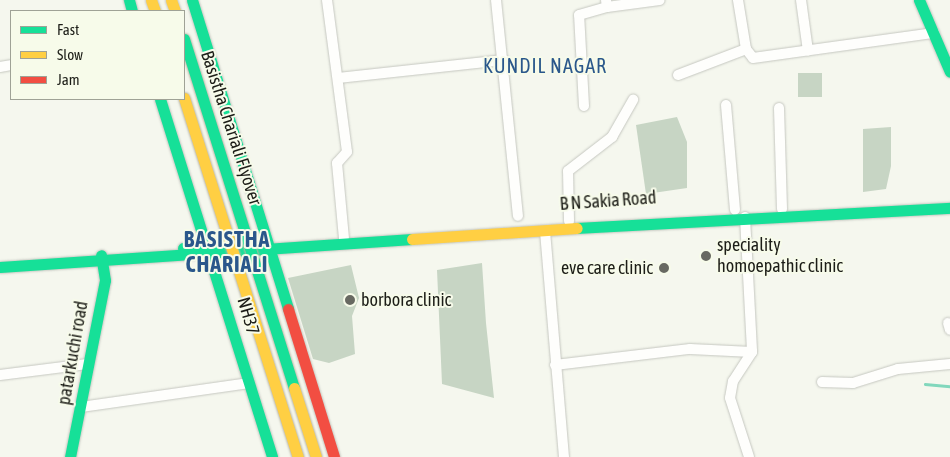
<!DOCTYPE html>
<html>
<head>
<meta charset="utf-8">
<style>
  body { margin:0 }
  #map { position:relative; width:950px; height:457px; overflow:hidden; background:#f5f7ee; font-family:"Asap Condensed",sans-serif }
  div>[style] { position:absolute }
  [style*='--x'] { left:calc(var(--x)*1px); top:calc(var(--y)*1px); width:calc(var(--w)*1px); rotate:calc(var(--a)*1deg) }
  .stream>* { height:2.5px; margin:-1.25px; padding:0 1.25px; transform-origin:1.25px; border-radius:1.25px; background:#81d7bc }
  .building>* { inset:0; background:#c7d5c4; transform-origin:0 0 }
  .roads { filter:drop-shadow(0 0 1px #c5c7c0) drop-shadow(0 0 1px #c5c7c0) }
  .street>* { height:10px; margin:-5px; padding:0 5px; transform-origin:5px; border-radius:5px; background:#fefefc }
  .fast>* { height:11px; margin:-5.5px; padding:0 5.5px; transform-origin:5.5px; border-radius:5.5px; background:#16e098 }
  .slow>* { height:11px; margin:-5.5px; padding:0 5.5px; transform-origin:5.5px; border-radius:5.5px; background:#ffcf43 }
  .jam>* { height:11px; margin:-5.5px; padding:0 5.5px; transform-origin:5.5px; border-radius:5.5px; background:#f24e42 }
  .bridges { filter:drop-shadow(0 0 1px #bbb7a6) drop-shadow(0 0 1px #bbb7a6) }
  .fast-bridge>* { height:11px; margin:-5.5px; padding:0 5.5px; transform-origin:5.5px; border-radius:5.5px; background:#16e098 }
  .slow-bridge>* { height:11px; margin:-5.5px; padding:0 5.5px; transform-origin:5.5px; border-radius:5.5px; background:#ffcf43 }
  .dots>* { width:14px; height:14px; translate:-50% -50%; box-sizing:border-box; border:2px solid #f7fbea; border-radius:50% }
  span { translate:-50% -50%; white-space:nowrap; text-align:center; line-height:1.15; -webkit-text-stroke:4px #f7fbea; paint-order:stroke }
  .street-label { font-size:18px; color:#1c1d17 }
  .poi-label { font-size:18px; color:#1c1d17 }
  .left { translate:0 -50%; text-align:left }
  .right { translate:-100% -50%; text-align:right }
  .quarter-label { font-size:20px; color:#2a578b; letter-spacing:1px }
  .district-label { font-size:22px; color:#2a578b; font-weight:700; letter-spacing:1px }
  .legend { position:absolute; left:10px; top:10px; width:175px; height:90px; box-sizing:border-box; background:#f7fbea; border:1px solid #9fa296; margin:0; padding:6px 9px; list-style:none; font-size:15px; color:#1c1d17 }
  .legend li { display:flex; align-items:center; gap:10px; height:25px }
  .legend b { width:25px; border:1px solid #9fa296 }
</style>
</head>
<body>
<div id="map">
  <div class="stream">
    <div style="--x:925;--y:384;--w:25;--a:5"></div>
  </div>
  <div class="building">
    <div style="left:798px;top:73px;width:24px;height:24px"></div>
    <div style="clip-path:polygon(677px 117px,687px 142px,687px 188px,646px 194px,636px 125px)"></div>
    <div style="clip-path:polygon(891px 127px,891px 166px,886px 189px,863px 192px,863px 129px)"></div>
    <div style="clip-path:polygon(482px 263px,486px 323px,494px 398px,442px 384px,437px 270px)"></div>
    <div style="clip-path:polygon(351px 265px,359px 298px,352px 316px,355px 354px,329px 363px,313px 359px,288px 278px)"></div>
  </div>
  <div class="roads">
    <div class="street">
      <div style="--x:327;--y:0;--w:153;--a:82.5"></div>
      <div style="--x:347;--y:152;--w:15;--a:132"></div>
      <div style="--x:337;--y:163;--w:75;--a:84.7"></div>
      <div style="--x:496;--y:0;--w:217;--a:84.2"></div>
      <div style="--x:606;--y:0;--w:7;--a:82"></div>
      <div style="--x:607;--y:7;--w:53;--a:-7.5"></div>
      <div style="--x:801;--y:0;--w:51;--a:82.2"></div>
      <div style="--x:746;--y:49;--w:11;--a:52"></div>
      <div style="--x:753;--y:58;--w:183;--a:-7.9"></div>
      <div style="--x:0;--y:67;--w:11;--a:-10"></div>
      <div style="--x:678;--y:75;--w:73;--a:-20.9"></div>
      <div style="--x:746;--y:49;--w:50;--a:-99.3"></div>
      <div style="--x:338;--y:78;--w:167;--a:-6.2"></div>
      <div style="--x:726;--y:105;--w:105;--a:85.1"></div>
      <div style="--x:584;--y:106;--w:91;--a:-93.1"></div>
      <div style="--x:579;--y:15;--w:29;--a:-16"></div>
      <div style="--x:779;--y:108;--w:101;--a:88.3"></div>
      <div style="--x:745;--y:217;--w:135;--a:87"></div>
      <div style="--x:752;--y:352;--w:35;--a:123"></div>
      <div style="--x:733;--y:381;--w:17;--a:100"></div>
      <div style="--x:730;--y:398;--w:62;--a:72.1"></div>
      <div style="--x:569;--y:221;--w:50;--a:-91.1"></div>
      <div style="--x:568;--y:171;--w:56;--a:-37.7"></div>
      <div style="--x:612;--y:137;--w:43;--a:-60.4"></div>
      <div style="--x:545;--y:231;--w:227;--a:85.2"></div>
      <div style="--x:948;--y:323;--w:7;--a:74"></div>
      <div style="--x:555;--y:365;--w:136;--a:-6.8"></div>
      <div style="--x:690;--y:349;--w:62;--a:2.8"></div>
      <div style="--x:0;--y:375;--w:88;--a:-7.2"></div>
      <div style="--x:822;--y:382;--w:31;--a:2"></div>
      <div style="--x:853;--y:383;--w:47;--a:-17.3"></div>
      <div style="--x:898;--y:369;--w:52;--a:-5.5"></div>
      <div style="--x:81;--y:407;--w:170;--a:-8.1"></div>
    </div>
    <div class="fast">
      <div style="--x:129;--y:0;--w:11;--a:75"></div>
      <div style="--x:192;--y:0;--w:324;--a:72.7"></div>
      <div style="--x:919;--y:0;--w:78;--a:66.7"></div>
      <div style="--x:160;--y:99;--w:375;--a:72.6"></div>
      <div style="--x:577;--y:228;--w:374;--a:-3.1"></div>
      <div style="--x:183;--y:248;--w:54;--a:-4.2"></div>
      <div style="--x:0;--y:267;--w:413;--a:-3.9"></div>
      <div style="--x:70;--y:457;--w:180;--a:-78.8"></div>
      <div style="--x:105;--y:280;--w:25;--a:-99"></div>
    </div>
    <div class="slow">
      <div style="--x:151;--y:0;--w:12;--a:70"></div>
      <div style="--x:171;--y:0;--w:12;--a:70"></div>
      <div style="--x:412;--y:239;--w:165;--a:-3.8"></div>
    </div>
    <div class="jam">
      <div style="--x:288;--y:309;--w:155;--a:72.7"></div>
    </div>
  </div>
  <div class="bridges">
    <div class="fast-bridge">
      <div style="--x:184;--y:39;--w:366;--a:72.5"></div>
    </div>
    <div class="slow-bridge">
      <div style="--x:184;--y:98;--w:377;--a:72.4"></div>
      <div style="--x:294;--y:388;--w:72;--a:72.3"></div>
    </div>
  </div>
  <div class="dots">
    <div style="left:706px;top:256px;background:#686962"></div>
    <div style="left:664px;top:268px;background:#686962"></div>
    <div style="left:350px;top:300px;background:#686962"></div>
  </div>
  <div class="street-label">
    <span style="left:231px;top:128px;rotate:72deg">Basistha Chariali Flyover</span>
    <span style="left:608px;top:201px;rotate:-4deg">B N Sakia Road</span>
    <span style="left:248px;top:316px;rotate:74deg">NH37</span>
    <span style="left:73px;top:353px;rotate:-80deg">patarkuchi road</span>
  </div>
  <div class="poi-label">
    <span class="left" style="left:717px;top:256px">speciality<br>homoepathic clinic</span>
    <span class="right" style="left:653px;top:268px">eve care clinic</span>
    <span class="left" style="left:361px;top:300px">borbora clinic</span>
  </div>
  <div class="quarter-label">
    <span style="left:545px;top:65px">KUNDIL NAGAR</span>
  </div>
  <div class="district-label">
    <span style="left:227px;top:252px">BASISTHA<br>CHARIALI</span>
  </div>
  <ul class="legend">
  <li><b style="height:6px;background:#16e098"></b>Fast</li>
  <li><b style="height:6px;background:#ffcf43"></b>Slow</li>
  <li><b style="height:6px;background:#f24e42"></b>Jam</li>
  </ul>
</div>
</body>
</html>
